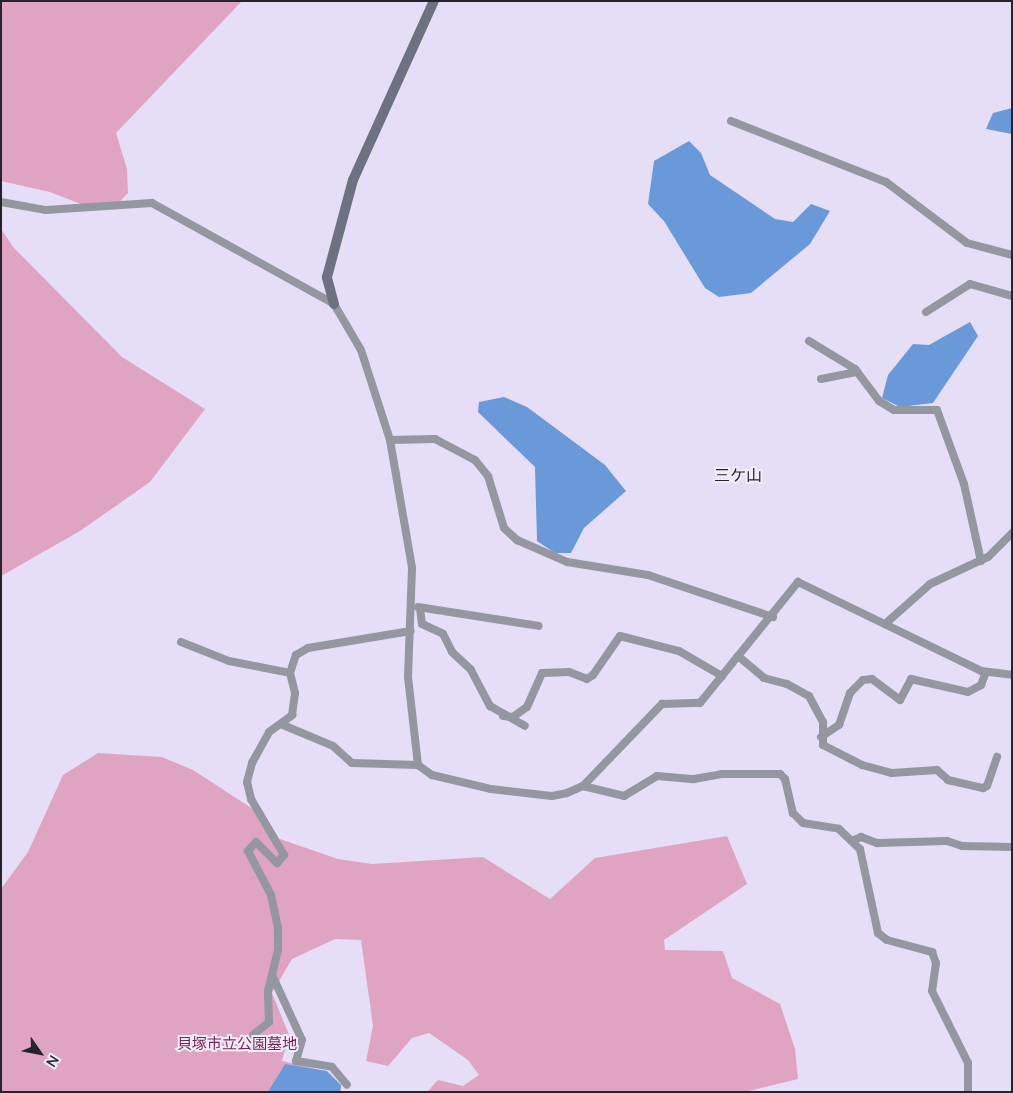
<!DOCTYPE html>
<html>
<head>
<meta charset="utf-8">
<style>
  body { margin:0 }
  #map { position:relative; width:1013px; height:1093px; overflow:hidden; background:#e6def6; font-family:Mulish,"Noto Sans JP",sans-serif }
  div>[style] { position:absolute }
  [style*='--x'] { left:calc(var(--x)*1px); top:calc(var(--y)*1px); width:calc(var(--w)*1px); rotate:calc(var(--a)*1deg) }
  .green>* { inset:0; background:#dea4c1 }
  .water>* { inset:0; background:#6a99d9 }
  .street>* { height:8px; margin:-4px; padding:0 4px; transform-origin:4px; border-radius:4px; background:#9496a0 }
  .secondary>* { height:10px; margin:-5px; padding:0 5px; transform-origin:5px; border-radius:5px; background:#6e717f }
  span { translate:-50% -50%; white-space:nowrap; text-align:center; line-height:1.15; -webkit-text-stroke:4px #f2edfb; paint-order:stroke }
  .park-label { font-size:15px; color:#7a1f57 }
  .neighbourhood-label { font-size:16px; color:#26232c }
  .frame { position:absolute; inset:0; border:2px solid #26232c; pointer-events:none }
  .north { position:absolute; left:15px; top:1028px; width:50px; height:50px; -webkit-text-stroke:4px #f2edfb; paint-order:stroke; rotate:123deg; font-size:14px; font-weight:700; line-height:20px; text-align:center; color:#26232c }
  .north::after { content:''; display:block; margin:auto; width:18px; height:22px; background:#26232c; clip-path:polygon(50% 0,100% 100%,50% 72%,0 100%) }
</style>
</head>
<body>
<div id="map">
  <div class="green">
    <div style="clip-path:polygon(1px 1px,242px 1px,116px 133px,127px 169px,128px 193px,113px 209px,86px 206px,50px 192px,1px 181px)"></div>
    <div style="clip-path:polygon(1px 229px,14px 248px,122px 357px,205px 409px,150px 482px,80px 531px,1px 576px)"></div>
    <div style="clip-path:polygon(98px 753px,162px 757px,193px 770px,256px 811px,277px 838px,338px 859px,372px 864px,483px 857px,550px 899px,595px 858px,727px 836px,747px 884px,664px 940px,665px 950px,723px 951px,732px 978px,780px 1004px,795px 1049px,798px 1079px,745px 1092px,427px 1092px,438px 1080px,463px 1086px,479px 1075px,468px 1060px,429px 1033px,412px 1038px,388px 1066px,366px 1061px,373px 1026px,361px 940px,335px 939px,292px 959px,272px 993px,289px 1035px,282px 1061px,324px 1071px,341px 1085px,341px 1092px,1px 1092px,1px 889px,28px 852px,63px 775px)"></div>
  </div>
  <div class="water">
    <div style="clip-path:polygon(1012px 108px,1012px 134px,986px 129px,993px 113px)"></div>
    <div style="clip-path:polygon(689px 141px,701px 153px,710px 175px,775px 219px,793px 222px,811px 204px,830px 211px,810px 244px,751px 293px,719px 297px,705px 288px,664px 221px,648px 204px,654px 161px)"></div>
    <div style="clip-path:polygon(970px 322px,978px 336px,933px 403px,900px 407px,882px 398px,888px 375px,913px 344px,929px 345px)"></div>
    <div style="clip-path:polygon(504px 397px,527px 407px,605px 465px,626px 491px,584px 528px,571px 553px,555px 553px,537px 541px,535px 467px,478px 412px,479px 402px)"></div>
    <div style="clip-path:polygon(285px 1064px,327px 1071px,341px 1085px,340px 1092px,268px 1092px)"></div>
  </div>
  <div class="street">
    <div style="--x:731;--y:121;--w:167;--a:21.5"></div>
    <div style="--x:886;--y:182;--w:101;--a:37"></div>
    <div style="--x:967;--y:243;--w:47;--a:14.9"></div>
    <div style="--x:1;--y:202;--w:46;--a:10.1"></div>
    <div style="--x:46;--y:210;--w:106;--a:-3.8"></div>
    <div style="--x:152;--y:203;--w:208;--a:29"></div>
    <div style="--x:334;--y:304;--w:53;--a:59.6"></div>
    <div style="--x:361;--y:350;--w:95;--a:72.1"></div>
    <div style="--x:390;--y:440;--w:130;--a:80.2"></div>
    <div style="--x:412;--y:568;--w:109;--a:92.1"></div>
    <div style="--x:408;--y:677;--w:89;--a:83.5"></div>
    <div style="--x:926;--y:312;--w:52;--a:-32.5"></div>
    <div style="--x:970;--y:284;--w:44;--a:15.9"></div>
    <div style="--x:809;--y:341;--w:54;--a:31.3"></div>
    <div style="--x:855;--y:369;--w:40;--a:53"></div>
    <div style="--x:879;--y:401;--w:17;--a:31"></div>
    <div style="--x:894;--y:410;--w:43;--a:0"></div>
    <div style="--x:937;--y:410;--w:79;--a:70"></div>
    <div style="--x:964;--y:484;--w:79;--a:77.6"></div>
    <div style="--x:821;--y:379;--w:37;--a:-11"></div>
    <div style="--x:390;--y:440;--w:45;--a:-1.3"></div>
    <div style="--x:435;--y:439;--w:45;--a:27.7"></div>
    <div style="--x:475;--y:460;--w:21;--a:51"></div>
    <div style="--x:488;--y:476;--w:54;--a:72.9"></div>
    <div style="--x:504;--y:528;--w:18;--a:43"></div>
    <div style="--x:517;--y:540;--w:55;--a:23.7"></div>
    <div style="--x:567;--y:562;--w:82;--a:9.1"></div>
    <div style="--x:648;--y:575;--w:132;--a:18.6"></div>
    <div style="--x:418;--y:607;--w:122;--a:8.9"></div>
    <div style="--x:420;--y:608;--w:16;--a:83"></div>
    <div style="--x:422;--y:624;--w:23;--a:25"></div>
    <div style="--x:443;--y:634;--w:20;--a:63"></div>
    <div style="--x:452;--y:652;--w:26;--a:43"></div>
    <div style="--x:471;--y:670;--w:41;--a:62.2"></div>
    <div style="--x:490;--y:706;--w:40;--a:29.7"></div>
    <div style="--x:885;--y:624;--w:60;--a:-41.6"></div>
    <div style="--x:930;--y:584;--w:64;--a:-25"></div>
    <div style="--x:988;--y:557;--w:34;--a:-45"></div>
    <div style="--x:181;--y:642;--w:52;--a:21.6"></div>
    <div style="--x:229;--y:661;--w:62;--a:11.1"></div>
    <div style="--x:738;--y:656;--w:34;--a:40"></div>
    <div style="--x:764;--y:678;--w:24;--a:15"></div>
    <div style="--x:787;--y:684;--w:25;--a:29"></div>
    <div style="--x:809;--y:696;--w:30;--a:62"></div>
    <div style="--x:823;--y:722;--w:23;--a:90"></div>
    <div style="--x:823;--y:745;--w:44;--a:27.1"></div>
    <div style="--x:862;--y:765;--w:31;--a:15"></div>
    <div style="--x:892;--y:773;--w:45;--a:-3.8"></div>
    <div style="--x:937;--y:770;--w:15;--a:42"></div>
    <div style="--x:948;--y:780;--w:36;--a:13"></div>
    <div style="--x:983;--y:788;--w:4;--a:-27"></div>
    <div style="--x:987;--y:786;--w:31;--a:-71"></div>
    <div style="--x:503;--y:716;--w:10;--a:6"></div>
    <div style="--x:513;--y:717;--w:17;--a:-36"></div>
    <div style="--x:527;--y:707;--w:37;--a:-66"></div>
    <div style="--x:542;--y:673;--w:27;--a:-2"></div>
    <div style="--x:569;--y:672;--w:19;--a:21"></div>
    <div style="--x:587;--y:679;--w:7;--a:-34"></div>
    <div style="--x:593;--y:675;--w:47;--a:-55.3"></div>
    <div style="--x:620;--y:636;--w:61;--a:14.3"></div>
    <div style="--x:679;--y:651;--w:50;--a:30.2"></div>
    <div style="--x:283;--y:725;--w:54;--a:22.8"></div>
    <div style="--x:333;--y:746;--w:25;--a:42"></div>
    <div style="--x:352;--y:763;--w:66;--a:1.7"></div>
    <div style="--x:418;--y:765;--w:17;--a:36"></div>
    <div style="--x:432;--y:775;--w:61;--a:13.3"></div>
    <div style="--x:491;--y:789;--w:61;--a:6.5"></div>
    <div style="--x:552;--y:796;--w:15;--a:-11"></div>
    <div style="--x:567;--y:793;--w:17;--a:-24"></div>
    <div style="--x:583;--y:786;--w:114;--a:-46.1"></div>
    <div style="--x:662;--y:704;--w:38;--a:-2"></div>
    <div style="--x:700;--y:703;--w:156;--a:-51"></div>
    <div style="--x:798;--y:582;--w:203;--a:25.9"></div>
    <div style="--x:981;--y:671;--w:31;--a:7"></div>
    <div style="--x:821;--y:737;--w:22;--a:-34"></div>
    <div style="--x:839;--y:725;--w:34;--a:-71"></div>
    <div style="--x:850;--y:693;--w:18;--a:-45"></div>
    <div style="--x:863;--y:680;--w:9;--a:-6"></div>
    <div style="--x:872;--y:679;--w:35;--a:37"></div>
    <div style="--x:900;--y:700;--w:24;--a:-62"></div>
    <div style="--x:911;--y:679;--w:58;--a:12.8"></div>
    <div style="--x:968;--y:692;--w:15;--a:-28"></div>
    <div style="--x:981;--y:685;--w:14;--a:-69"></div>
    <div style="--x:583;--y:786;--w:42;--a:13.7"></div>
    <div style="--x:624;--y:796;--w:39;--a:-31"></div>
    <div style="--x:657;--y:776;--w:37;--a:5"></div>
    <div style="--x:694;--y:779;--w:28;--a:-10"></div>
    <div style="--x:722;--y:774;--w:58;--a:0"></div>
    <div style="--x:780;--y:774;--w:7;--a:45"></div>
    <div style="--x:785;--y:779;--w:35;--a:77"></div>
    <div style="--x:793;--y:813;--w:14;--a:45"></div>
    <div style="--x:803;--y:823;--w:36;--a:9"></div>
    <div style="--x:839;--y:829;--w:29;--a:44"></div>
    <div style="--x:860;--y:849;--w:86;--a:77.9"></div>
    <div style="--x:878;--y:933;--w:11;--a:38"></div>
    <div style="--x:887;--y:940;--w:47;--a:14.9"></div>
    <div style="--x:932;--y:952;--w:12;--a:70"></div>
    <div style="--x:936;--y:963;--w:28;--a:98"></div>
    <div style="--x:932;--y:991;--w:80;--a:63.4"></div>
    <div style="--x:968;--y:1063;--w:29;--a:90"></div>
    <div style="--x:854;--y:840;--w:8;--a:-23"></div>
    <div style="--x:861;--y:837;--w:17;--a:21"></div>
    <div style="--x:877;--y:843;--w:70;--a:-1.6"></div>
    <div style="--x:947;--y:841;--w:16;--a:18"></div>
    <div style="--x:962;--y:846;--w:50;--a:1.1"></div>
    <div style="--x:273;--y:977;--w:69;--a:65.3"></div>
    <div style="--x:302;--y:1040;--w:22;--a:106"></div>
    <div style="--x:296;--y:1061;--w:36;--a:9"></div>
    <div style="--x:332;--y:1067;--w:23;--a:50"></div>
    <div style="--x:253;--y:1035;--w:21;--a:-39"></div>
    <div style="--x:269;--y:1022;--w:31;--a:-92"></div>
    <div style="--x:268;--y:991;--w:42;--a:-76.3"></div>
    <div style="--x:278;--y:950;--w:22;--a:-90"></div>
    <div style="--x:278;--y:928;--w:34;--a:-102"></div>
    <div style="--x:271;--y:895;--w:50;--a:-117.6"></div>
    <div style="--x:248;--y:851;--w:12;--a:-48"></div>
    <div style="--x:256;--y:842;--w:30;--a:45"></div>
    <div style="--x:277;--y:863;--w:11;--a:-49"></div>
    <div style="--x:284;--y:855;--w:65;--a:-120.5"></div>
    <div style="--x:251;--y:799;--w:17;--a:-103"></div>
    <div style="--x:247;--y:782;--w:20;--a:-75"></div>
    <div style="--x:252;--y:763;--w:35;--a:-61"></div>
    <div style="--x:269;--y:732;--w:29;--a:-36"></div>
    <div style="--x:292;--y:715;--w:22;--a:-82"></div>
    <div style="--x:295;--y:693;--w:21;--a:-104"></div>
    <div style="--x:290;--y:673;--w:19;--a:-72"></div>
    <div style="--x:296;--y:655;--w:14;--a:-30"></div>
    <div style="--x:308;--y:648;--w:104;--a:-9.4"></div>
  </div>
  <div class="secondary">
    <div style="--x:334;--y:304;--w:28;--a:-105"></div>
    <div style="--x:327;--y:277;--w:100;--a:-75"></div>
    <div style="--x:353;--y:180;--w:196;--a:-65.7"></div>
  </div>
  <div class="park-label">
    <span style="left:237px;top:1044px">貝塚市立公園墓地</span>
  </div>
  <div class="neighbourhood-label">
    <span style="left:738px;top:475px">三ケ山</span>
  </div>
  <div class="frame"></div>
  <div class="north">N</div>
</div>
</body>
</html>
